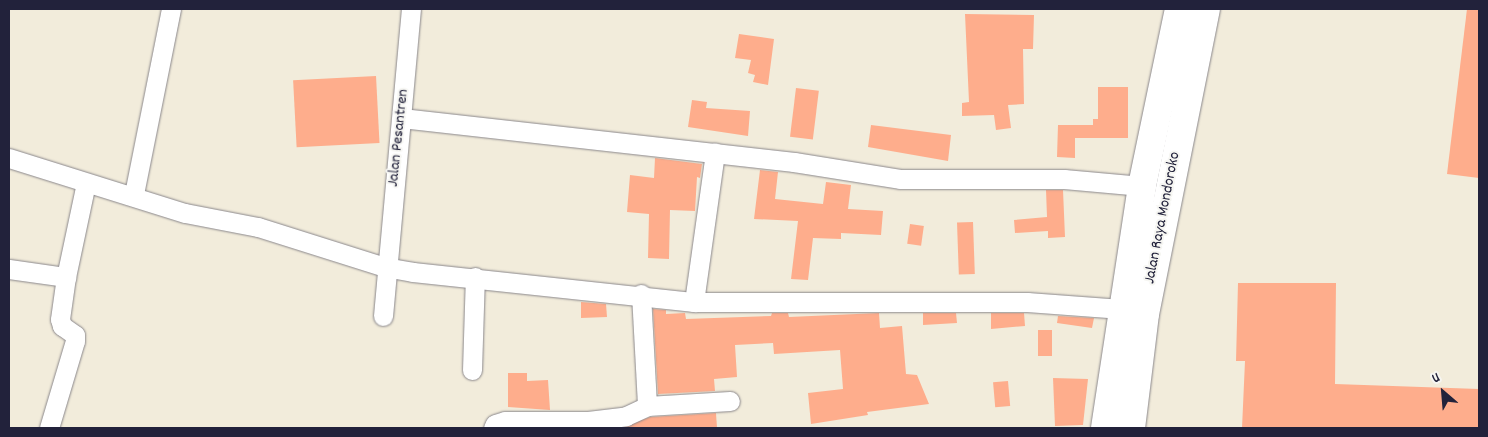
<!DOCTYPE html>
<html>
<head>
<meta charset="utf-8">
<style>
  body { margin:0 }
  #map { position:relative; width:1488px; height:437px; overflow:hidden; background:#f2ecdb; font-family:Dekko,sans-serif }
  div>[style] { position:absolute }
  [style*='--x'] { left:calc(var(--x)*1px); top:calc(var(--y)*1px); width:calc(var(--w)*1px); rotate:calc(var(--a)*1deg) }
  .building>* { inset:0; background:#fead8c; transform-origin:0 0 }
  .roads { filter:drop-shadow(0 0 1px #8a878b) drop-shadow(0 0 1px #8a878b) }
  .street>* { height:19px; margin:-9.5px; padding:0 9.5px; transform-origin:9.5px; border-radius:9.5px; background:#fff }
  .highway>* { height:28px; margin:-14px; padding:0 14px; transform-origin:14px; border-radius:14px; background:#fff }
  span { translate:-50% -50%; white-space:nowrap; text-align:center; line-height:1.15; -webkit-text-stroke:4px #f6f6f2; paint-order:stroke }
  .street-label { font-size:16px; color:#22223b }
  .frame { position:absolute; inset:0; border:10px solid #22223b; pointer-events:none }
  .north { position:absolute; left:1418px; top:367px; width:50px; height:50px; -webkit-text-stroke:4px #f6f6f2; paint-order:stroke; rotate:333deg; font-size:14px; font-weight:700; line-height:20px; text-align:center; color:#22223b }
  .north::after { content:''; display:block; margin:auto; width:18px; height:22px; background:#22223b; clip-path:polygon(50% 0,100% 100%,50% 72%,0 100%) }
</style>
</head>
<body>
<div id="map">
  <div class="building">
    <div style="clip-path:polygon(1467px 9px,1479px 9px,1479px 178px,1447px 174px)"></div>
    <div style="clip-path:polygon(965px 14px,1034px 15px,1033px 49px,1023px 49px,1024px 104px,1008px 105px,1011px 128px,996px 130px,994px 115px,962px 116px,962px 103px,969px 102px)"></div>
    <div style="clip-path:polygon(739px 34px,774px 39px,768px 85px,753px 82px,755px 75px,748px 73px,751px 60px,735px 58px)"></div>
    <div style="left:376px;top:76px;width:67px;height:83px;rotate:87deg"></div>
    <div style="clip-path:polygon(1098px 87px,1128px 87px,1128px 138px,1075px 138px,1075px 158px,1057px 157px,1058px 125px,1093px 125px,1093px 119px,1098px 119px)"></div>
    <div style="left:796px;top:88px;width:23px;height:49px;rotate:7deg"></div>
    <div style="clip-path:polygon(692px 100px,707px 102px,706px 108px,750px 111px,748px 136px,688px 127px)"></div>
    <div style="clip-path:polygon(871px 125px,951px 135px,948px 161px,868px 147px)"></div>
    <div style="clip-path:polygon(655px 158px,702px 164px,700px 178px,697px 177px,695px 211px,670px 210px,669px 259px,648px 258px,649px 214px,627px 212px,630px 175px,654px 178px)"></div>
    <div style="clip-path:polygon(760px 170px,778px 172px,775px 199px,823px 204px,826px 182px,851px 185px,848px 209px,883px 211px,881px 235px,841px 233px,841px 239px,813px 238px,808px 280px,791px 279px,798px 221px,754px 219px)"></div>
    <div style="clip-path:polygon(1046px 190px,1063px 190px,1065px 237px,1048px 238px,1048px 231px,1015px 233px,1014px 220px,1047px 217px)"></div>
    <div style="left:973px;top:222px;width:52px;height:16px;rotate:88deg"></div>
    <div style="left:910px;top:224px;width:14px;height:20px;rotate:8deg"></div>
    <div style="clip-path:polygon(1238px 283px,1336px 283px,1335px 384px,1479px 389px,1479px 428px,1242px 428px,1245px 361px,1236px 361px)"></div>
    <div style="clip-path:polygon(581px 302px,606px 304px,607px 317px,581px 318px)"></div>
    <div style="clip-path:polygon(653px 309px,666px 310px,666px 314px,685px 313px,686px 319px,771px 316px,772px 313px,788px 313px,789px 317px,879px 313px,880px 328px,902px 326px,906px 374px,917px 375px,929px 404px,867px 412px,868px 415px,811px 424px,808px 393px,843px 389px,840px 350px,774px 354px,773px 343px,735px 345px,737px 377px,714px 379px,715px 391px,658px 394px)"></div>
    <div style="clip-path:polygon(923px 313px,956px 313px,957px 323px,923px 325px)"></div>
    <div style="clip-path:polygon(991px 313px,1024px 313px,1025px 326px,991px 329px)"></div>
    <div style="clip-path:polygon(1058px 316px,1094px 318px,1092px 328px,1057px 323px)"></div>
    <div style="left:1052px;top:330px;width:26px;height:14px;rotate:90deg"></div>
    <div style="clip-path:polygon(508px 373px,527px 373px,527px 381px,548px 380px,550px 410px,508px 407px)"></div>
    <div style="clip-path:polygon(1053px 378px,1088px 379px,1083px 425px,1055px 426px)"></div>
    <div style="left:1008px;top:381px;width:25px;height:15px;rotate:85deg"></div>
    <div style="clip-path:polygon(716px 413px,717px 428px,619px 428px,650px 417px)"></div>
  </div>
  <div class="roads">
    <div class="street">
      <div style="--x:402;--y:118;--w:394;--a:6.4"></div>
      <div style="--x:794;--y:162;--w:107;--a:9.1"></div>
      <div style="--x:900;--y:179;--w:164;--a:0"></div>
      <div style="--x:1064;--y:179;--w:78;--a:5.1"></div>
      <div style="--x:9;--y:158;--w:184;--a:17.4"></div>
      <div style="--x:185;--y:213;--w:74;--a:10.9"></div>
      <div style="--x:258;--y:227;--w:133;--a:17.5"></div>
      <div style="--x:385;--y:267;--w:28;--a:10"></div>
      <div style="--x:413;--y:272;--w:283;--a:6.1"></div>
      <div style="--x:694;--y:302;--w:333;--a:0"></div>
      <div style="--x:1027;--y:302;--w:95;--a:4.2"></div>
      <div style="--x:134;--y:194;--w:189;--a:-78.7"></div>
      <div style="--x:9;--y:269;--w:58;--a:8"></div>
      <div style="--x:66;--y:277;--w:96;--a:-78"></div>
      <div style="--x:641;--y:294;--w:112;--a:86.9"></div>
      <div style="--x:694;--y:302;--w:151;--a:-82"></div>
      <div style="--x:383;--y:316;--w:308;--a:-84.8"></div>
      <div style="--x:472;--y:370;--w:93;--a:-88.2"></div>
      <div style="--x:49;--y:428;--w:91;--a:-73.4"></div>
      <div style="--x:75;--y:341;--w:6;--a:-90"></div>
      <div style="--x:75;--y:335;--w:16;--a:-145"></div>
      <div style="--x:62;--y:326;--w:7;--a:-106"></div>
      <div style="--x:60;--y:319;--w:42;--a:-81.9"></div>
      <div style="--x:493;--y:428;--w:4;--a:-63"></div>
      <div style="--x:495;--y:424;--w:10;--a:-17"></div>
      <div style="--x:505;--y:421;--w:83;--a:0"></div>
      <div style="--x:588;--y:421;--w:38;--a:-7"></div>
      <div style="--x:626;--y:416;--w:23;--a:-25"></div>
      <div style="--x:647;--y:406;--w:83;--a:-3.4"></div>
    </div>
    <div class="highway">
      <div style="--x:1105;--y:428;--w:245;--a:-81.3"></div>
      <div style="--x:1142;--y:186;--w:181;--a:-78.2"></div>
      <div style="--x:1131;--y:428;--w:115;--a:-83"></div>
      <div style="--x:1145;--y:314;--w:311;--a:-78.7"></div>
    </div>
  </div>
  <div class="street-label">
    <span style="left:399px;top:138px;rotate:-84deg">Jalan Pesantren</span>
    <span style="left:1163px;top:218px;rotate:-79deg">Jalan Raya Mondoroko</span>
  </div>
  <div class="frame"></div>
  <div class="north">U</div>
</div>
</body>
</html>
